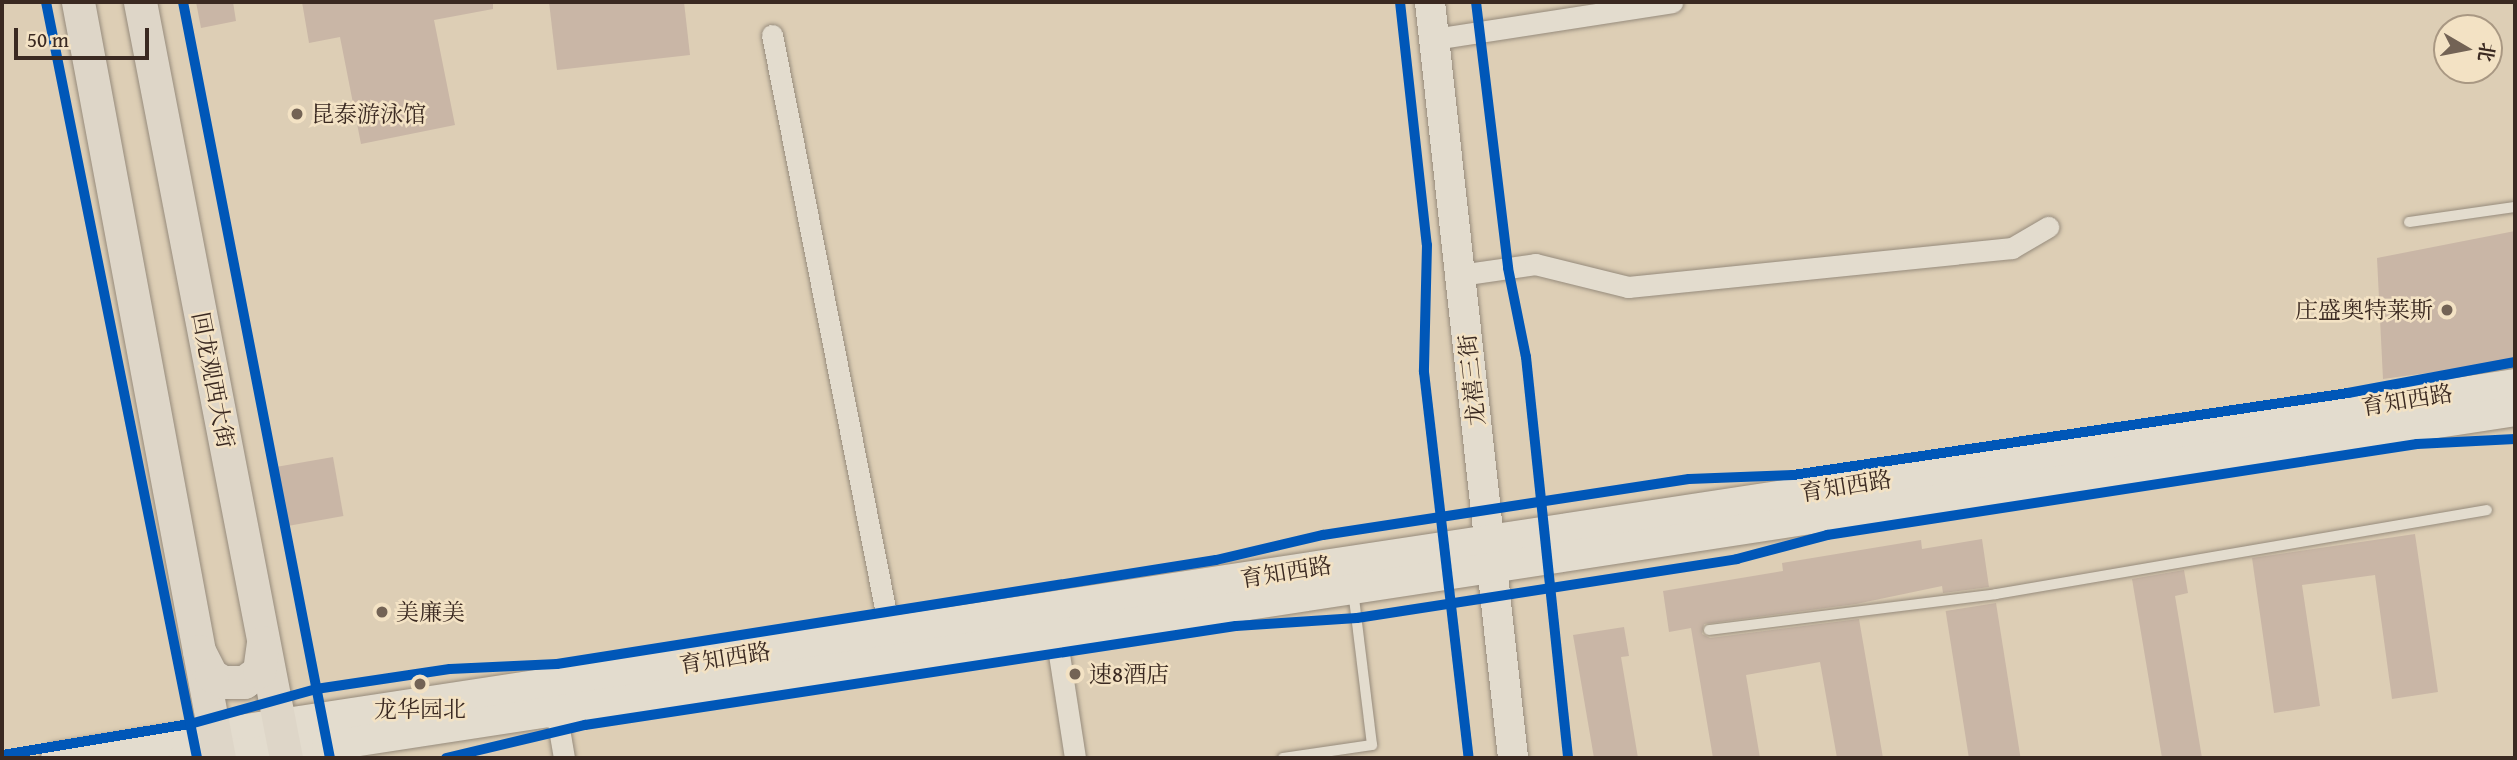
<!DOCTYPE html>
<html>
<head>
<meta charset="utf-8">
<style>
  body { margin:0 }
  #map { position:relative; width:2517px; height:760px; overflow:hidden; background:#ddceb5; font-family:"Gentium Book Plus","Noto Serif SC",serif }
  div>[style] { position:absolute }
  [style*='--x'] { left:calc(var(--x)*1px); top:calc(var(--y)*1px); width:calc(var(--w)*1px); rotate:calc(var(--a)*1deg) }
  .building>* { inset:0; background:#c9b6a6; transform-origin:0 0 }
  .roads { filter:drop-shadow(0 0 2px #968b7c) drop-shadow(0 0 2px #968b7c) }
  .lane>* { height:10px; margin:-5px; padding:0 5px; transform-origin:5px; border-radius:5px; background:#e3dcce }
  .street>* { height:21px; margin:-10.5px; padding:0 10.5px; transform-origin:10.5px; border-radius:10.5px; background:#e3dcce }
  .secondary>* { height:30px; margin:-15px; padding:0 15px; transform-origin:15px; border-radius:15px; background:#e3dcce }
  .primary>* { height:33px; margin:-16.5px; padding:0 16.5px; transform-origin:16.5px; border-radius:16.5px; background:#ded6c8 }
  .cycleway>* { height:10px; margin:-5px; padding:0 5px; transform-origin:5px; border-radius:5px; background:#0057b8 }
  .dots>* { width:19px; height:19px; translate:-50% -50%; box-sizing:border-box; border:4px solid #f3e2c4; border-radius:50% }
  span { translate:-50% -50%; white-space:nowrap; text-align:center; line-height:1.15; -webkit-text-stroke:5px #f3e2c4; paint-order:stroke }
  .poi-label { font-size:23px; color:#3a2921 }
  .left { translate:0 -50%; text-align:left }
  .right { translate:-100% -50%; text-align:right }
  .street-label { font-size:23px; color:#3a2921 }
  .frame { position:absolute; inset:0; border:4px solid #3a2921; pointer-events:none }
  .north { position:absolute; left:2433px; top:14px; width:70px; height:70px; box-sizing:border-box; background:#f3e2c4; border:2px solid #a99883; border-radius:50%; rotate:100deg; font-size:19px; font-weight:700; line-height:28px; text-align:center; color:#3a2921 }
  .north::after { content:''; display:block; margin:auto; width:24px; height:32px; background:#736355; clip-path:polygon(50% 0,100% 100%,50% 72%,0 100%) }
  .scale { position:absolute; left:14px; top:28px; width:135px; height:32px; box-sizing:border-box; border:4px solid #3a2921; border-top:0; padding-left:9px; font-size:21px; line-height:24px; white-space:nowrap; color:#3a2921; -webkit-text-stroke:5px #f3e2c4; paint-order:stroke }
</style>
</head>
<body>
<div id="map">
  <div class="building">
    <div style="clip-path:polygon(196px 2px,233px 2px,236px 21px,201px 28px)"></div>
    <div style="clip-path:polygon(302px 2px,493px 2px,493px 9px,434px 20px,455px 125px,361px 144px,340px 37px,309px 43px)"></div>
    <div style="clip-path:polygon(549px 2px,684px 2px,690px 55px,557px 70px)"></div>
    <div style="clip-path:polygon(2515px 231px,2515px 361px,2383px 379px,2377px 258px)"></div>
    <div style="left:333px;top:457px;width:60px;height:58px;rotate:80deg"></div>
    <div style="clip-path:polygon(2415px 534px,2438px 692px,2392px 699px,2375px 575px,2302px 585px,2320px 706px,2274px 713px,2252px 558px)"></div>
    <div style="clip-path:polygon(1982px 539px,1989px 587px,1943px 593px,1942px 586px,1856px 604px,1704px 624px,1702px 634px,1710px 638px,1859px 619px,1883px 758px,1837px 758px,1820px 662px,1746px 675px,1760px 758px,1713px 758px,1691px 628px,1669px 632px,1663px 591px,1783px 571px,1782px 563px,1921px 540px,1922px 549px)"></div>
    <div style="clip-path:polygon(2184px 570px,2188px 593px,2175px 596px,2202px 758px,2162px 758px,2132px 579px)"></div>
    <div style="left:1996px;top:603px;width:157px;height:51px;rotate:81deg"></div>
    <div style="clip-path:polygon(1624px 627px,1629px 656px,1621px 657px,1638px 758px,1594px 758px,1573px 635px)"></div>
  </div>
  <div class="roads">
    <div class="lane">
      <div style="--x:2409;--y:222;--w:107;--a:-8.1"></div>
      <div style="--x:1709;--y:630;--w:289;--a:-7.1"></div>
      <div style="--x:1996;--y:594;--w:498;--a:-9.7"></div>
      <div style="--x:1283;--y:758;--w:90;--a:-8.3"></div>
      <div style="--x:1372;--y:745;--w:155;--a:-97"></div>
    </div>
    <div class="street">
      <div style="--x:772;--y:35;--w:620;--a:78.84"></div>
      <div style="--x:1434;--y:39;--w:241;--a:-8.8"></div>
      <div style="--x:1460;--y:275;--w:76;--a:-8.3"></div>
      <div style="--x:1535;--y:264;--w:96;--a:13.9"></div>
      <div style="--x:1628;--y:287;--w:386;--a:-5.8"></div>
      <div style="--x:2012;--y:248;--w:42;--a:-30.3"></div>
      <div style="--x:1054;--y:622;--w:138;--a:81.2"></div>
      <div style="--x:556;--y:711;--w:48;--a:80.3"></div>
    </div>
    <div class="secondary">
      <div style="--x:1430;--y:2;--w:761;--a:83.73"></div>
      <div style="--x:56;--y:758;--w:2487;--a:-8.65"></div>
      <div style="--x:184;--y:758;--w:144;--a:-4.8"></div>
      <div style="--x:327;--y:746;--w:2213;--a:-8.7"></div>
    </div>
    <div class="primary">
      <div style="--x:78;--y:2;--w:769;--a:79.44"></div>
      <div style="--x:140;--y:2;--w:770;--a:79.07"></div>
      <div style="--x:199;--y:651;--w:27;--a:63"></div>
      <div style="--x:211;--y:675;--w:14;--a:30"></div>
      <div style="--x:223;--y:682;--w:21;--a:0"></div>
      <div style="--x:244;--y:682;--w:19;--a:-36"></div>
      <div style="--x:259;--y:671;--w:29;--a:-82"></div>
    </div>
  </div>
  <div class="cycleway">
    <div style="--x:46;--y:2;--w:771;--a:78.7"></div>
    <div style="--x:183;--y:2;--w:770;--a:79"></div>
    <div style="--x:1400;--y:2;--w:244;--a:83.7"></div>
    <div style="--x:1427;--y:245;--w:127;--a:91.4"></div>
    <div style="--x:1424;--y:372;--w:389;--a:83.4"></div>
    <div style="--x:1476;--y:2;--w:268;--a:83.1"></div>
    <div style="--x:1508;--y:268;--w:91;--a:78.6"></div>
    <div style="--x:1526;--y:357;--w:403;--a:84"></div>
    <div style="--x:2;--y:755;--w:191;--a:-9.4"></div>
    <div style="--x:190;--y:724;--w:131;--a:-15.5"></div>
    <div style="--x:316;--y:689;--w:135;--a:-8.5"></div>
    <div style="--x:450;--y:669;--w:107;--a:-2.7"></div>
    <div style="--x:557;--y:664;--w:667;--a:-8.97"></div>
    <div style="--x:1216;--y:560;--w:110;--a:-13.2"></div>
    <div style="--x:1323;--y:535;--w:370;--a:-8.7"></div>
    <div style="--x:1689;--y:479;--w:104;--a:-2.2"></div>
    <div style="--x:1793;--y:475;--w:561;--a:-8.4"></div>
    <div style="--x:2348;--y:393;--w:170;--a:-10.5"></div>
    <div style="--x:446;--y:758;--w:143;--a:-13.4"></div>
    <div style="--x:585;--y:725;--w:658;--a:-8.65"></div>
    <div style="--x:1236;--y:626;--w:121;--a:-3.8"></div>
    <div style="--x:1357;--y:618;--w:385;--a:-8.8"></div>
    <div style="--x:1737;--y:559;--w:93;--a:-14.9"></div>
    <div style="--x:1827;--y:535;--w:597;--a:-8.77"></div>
    <div style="--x:2417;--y:444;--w:98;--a:-2.9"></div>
  </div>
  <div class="dots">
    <div style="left:297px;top:114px;background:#736355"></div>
    <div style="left:2447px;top:310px;background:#736355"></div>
    <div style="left:382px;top:612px;background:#736355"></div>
    <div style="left:1075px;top:674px;background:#736355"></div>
    <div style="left:420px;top:684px;background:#736355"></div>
  </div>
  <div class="poi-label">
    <span class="left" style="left:311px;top:114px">昆泰游泳馆</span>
    <span class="right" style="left:2433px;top:310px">庄盛奥特莱斯</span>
    <span class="left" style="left:396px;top:612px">美廉美</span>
    <span class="left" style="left:1089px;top:674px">速8酒店</span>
    <span style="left:420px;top:709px">龙华园北</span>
  </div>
  <div class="street-label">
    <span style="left:213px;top:380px;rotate:79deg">回龙观西大街</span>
    <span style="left:1472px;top:380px;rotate:-96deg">龙禧三街</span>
    <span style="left:2407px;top:400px;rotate:-9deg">育知西路</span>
    <span style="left:1846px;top:486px;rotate:-9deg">育知西路</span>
    <span style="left:1286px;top:572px;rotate:-9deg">育知西路</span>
    <span style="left:725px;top:658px;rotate:-9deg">育知西路</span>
  </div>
  <div class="frame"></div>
  <div class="north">北</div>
  <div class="scale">50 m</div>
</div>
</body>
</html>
